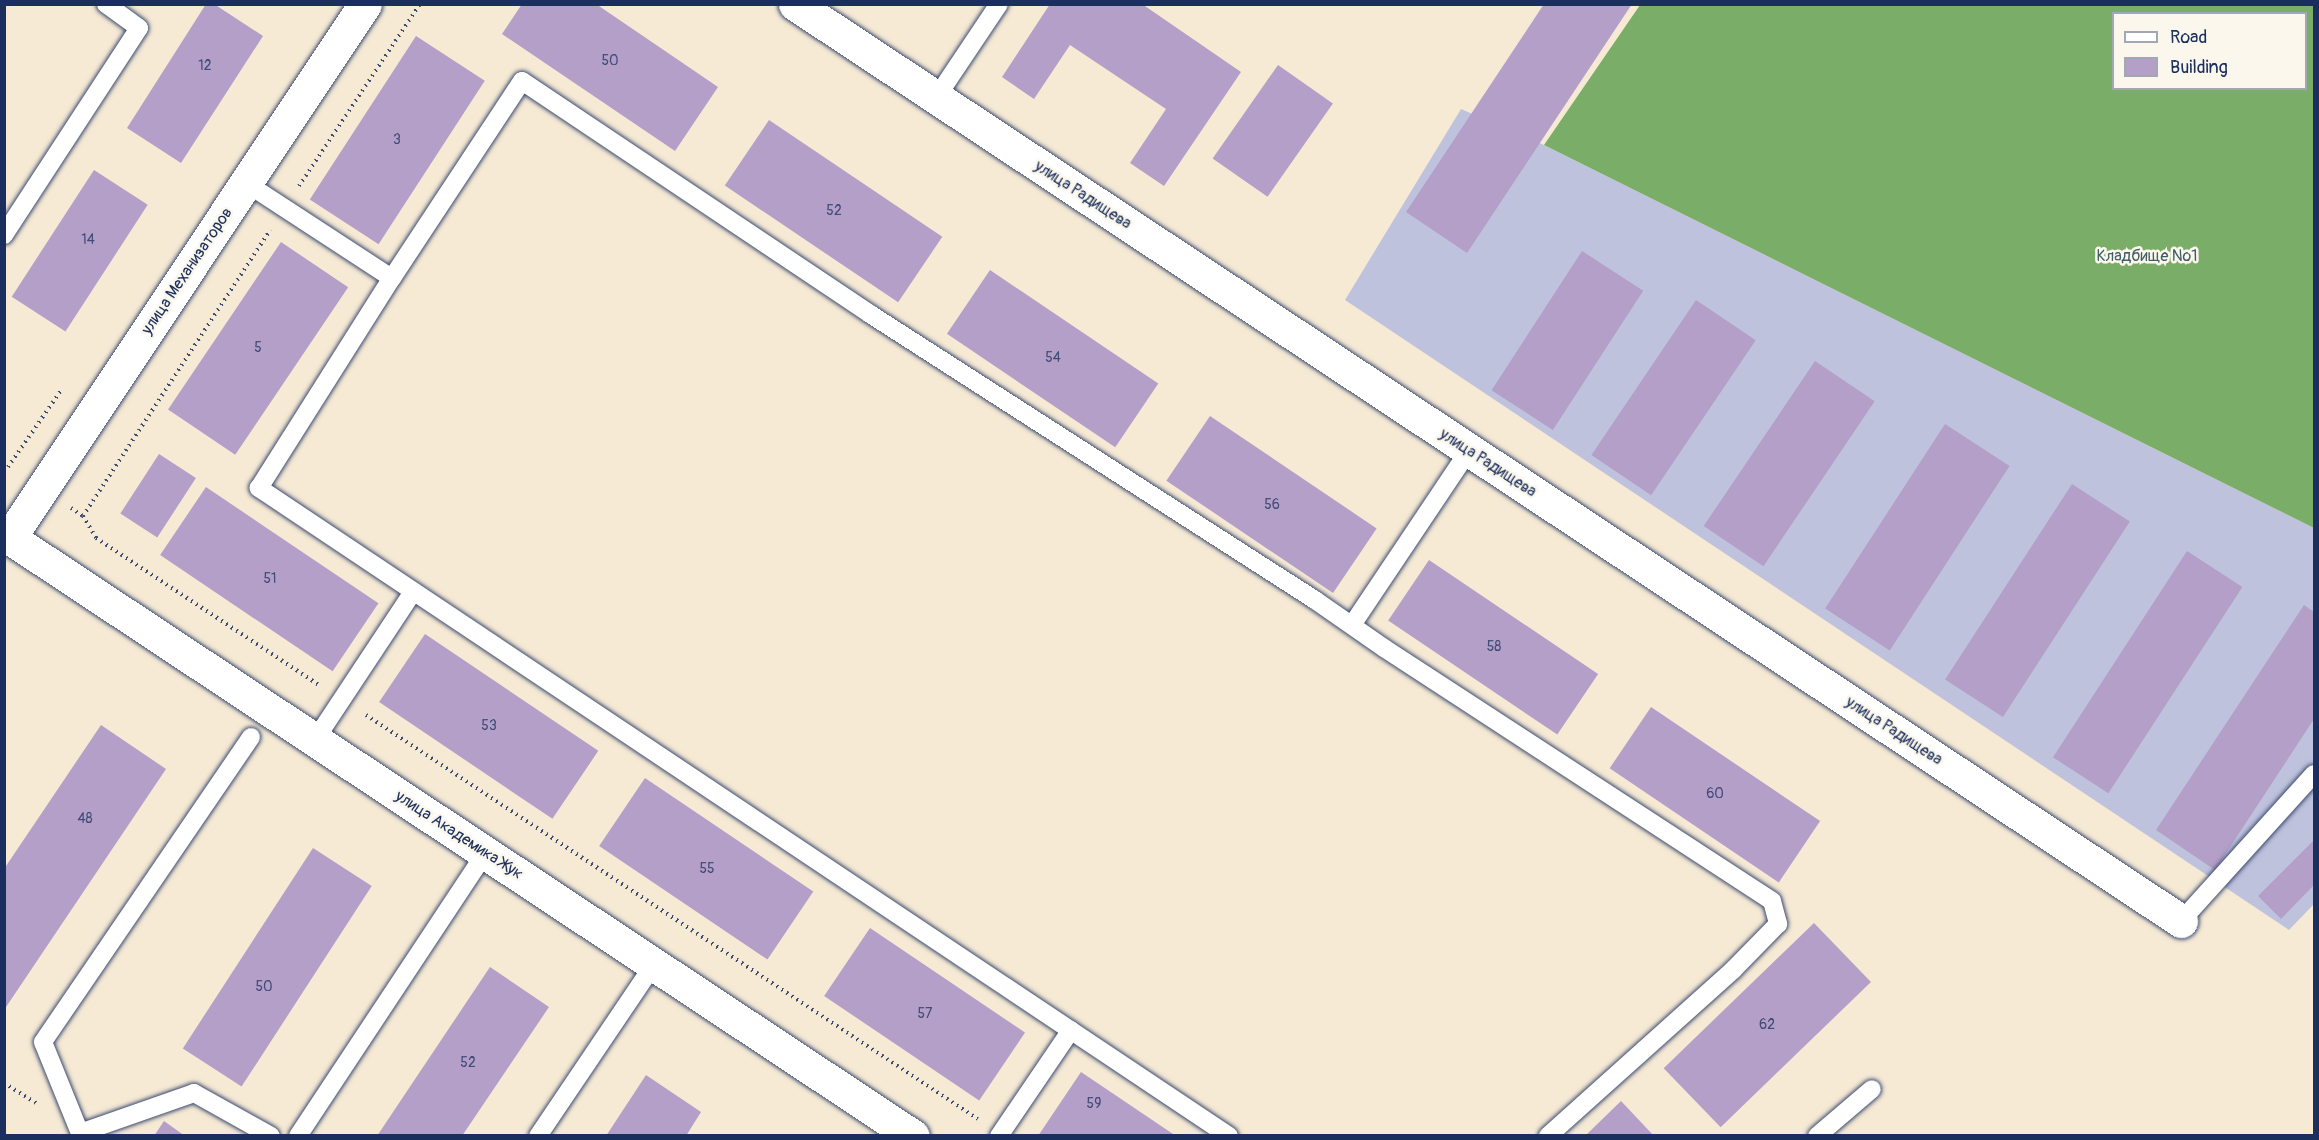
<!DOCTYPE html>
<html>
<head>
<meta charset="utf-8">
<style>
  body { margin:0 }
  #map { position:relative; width:2319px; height:1140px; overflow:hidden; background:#f6ead5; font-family:Pangolin,sans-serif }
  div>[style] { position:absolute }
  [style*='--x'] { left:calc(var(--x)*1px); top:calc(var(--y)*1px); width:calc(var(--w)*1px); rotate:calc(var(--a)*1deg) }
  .industrial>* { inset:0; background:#bfc2dd }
  .forest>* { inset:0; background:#7aad68 }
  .building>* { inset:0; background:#b39fc8; transform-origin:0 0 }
  .path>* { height:4px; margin-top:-2px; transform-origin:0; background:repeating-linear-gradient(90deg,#3c4b70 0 1.5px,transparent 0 6px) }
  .roads { filter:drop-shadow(0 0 2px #3c4b70) drop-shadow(0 0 2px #3c4b70) }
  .service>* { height:18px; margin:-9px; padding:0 9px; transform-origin:9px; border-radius:9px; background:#fff }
  .minor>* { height:33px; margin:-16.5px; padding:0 16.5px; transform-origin:16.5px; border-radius:16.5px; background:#fff }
  .tertiary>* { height:33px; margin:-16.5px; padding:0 16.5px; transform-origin:16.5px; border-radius:16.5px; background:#fff }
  span { translate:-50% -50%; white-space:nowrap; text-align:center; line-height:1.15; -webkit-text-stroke:5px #fbf7ec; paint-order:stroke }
  .number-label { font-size:14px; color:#414b78 }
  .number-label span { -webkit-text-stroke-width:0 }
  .street-label { font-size:16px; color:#1b2f5e }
  .park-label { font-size:16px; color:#405d66 }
  .frame { position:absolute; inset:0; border:6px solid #1b2f5e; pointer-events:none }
  .legend { position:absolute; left:2112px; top:12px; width:195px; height:78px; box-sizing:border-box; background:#fbf7ec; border:2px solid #a1a7b3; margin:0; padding:8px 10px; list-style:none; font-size:18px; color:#1b2f5e }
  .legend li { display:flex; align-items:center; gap:12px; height:30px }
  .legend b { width:30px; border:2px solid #a1a7b3 }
</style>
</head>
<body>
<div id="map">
  <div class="industrial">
    <div style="clip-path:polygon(1461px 109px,1544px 145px,2314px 528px,2314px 904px,2289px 930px,1345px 300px)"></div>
  </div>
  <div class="forest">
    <div style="clip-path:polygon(evenodd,1640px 5px,2314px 5px,2314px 528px,1544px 145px,1640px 5px,2114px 14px,2306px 14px,2306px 88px,2114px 88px,2114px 14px)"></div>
  </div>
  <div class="building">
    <div style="clip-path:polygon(206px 4px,214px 4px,263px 36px,181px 163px,127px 128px)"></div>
    <div style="clip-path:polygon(522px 4px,596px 4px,718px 87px,675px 151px,502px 34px)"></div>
    <div style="clip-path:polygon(1050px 4px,1142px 4px,1241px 72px,1164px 186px,1130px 163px,1166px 109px,1070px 45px,1034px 99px,1002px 77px)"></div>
    <div style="clip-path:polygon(1544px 4px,1632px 4px,1467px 253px,1406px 212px)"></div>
    <div style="left:416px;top:36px;width:82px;height:195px;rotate:33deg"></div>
    <div style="left:1278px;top:65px;width:67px;height:114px;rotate:35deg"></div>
    <div style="left:769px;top:120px;width:209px;height:79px;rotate:34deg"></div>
    <div style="left:94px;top:170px;width:64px;height:151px;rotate:33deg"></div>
    <div style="left:281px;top:242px;width:81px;height:202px;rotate:34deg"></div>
    <div style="left:1582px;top:251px;width:73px;height:166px;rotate:33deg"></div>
    <div style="left:990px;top:270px;width:203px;height:77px;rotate:34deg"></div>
    <div style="left:1696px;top:300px;width:72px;height:187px;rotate:34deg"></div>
    <div style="left:1815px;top:361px;width:72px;height:199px;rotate:34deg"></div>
    <div style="left:1210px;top:416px;width:201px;height:78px;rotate:34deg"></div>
    <div style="left:1945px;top:424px;width:77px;height:220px;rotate:33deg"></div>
    <div style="left:159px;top:454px;width:44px;height:71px;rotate:33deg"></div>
    <div style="left:2072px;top:484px;width:69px;height:233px;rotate:33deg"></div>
    <div style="left:206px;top:487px;width:208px;height:82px;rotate:34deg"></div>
    <div style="left:2187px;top:551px;width:66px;height:246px;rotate:33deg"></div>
    <div style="left:1429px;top:560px;width:204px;height:73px;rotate:34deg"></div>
    <div style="clip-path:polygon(2304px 605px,2314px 612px,2314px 719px,2215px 870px,2156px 830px)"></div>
    <div style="left:425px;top:634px;width:209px;height:82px;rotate:34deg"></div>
    <div style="left:1651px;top:707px;width:204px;height:74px;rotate:34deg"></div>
    <div style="clip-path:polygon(101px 725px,166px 769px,4px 1010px,4px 869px)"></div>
    <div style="left:645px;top:778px;width:203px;height:82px;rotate:34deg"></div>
    <div style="clip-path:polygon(2314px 840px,2314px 885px,2281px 919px,2258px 896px)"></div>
    <div style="left:313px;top:848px;width:70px;height:239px;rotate:33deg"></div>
    <div style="left:1814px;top:923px;width:82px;height:209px;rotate:46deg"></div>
    <div style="left:870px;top:928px;width:187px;height:82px;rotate:34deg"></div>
    <div style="clip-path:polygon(490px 967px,549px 1007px,462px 1136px,377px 1136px)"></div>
    <div style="clip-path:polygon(1081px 1072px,1176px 1136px,1038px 1136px)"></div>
    <div style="clip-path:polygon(646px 1075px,701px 1112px,686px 1136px,606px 1136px)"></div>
    <div style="clip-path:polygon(1621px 1101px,1654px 1136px,1585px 1136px)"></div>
    <div style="clip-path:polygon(164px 1121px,185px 1136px,154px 1136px)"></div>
  </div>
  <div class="path">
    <div style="--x:299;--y:186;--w:219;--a:-56.4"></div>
    <div style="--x:8;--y:467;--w:95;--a:-55.3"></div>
    <div style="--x:71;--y:508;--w:14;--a:34"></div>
    <div style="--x:83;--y:516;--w:26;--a:59"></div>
    <div style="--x:96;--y:538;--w:267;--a:33.4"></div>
    <div style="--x:83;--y:516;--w:342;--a:-56.8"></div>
    <div style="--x:366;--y:715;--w:733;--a:33.43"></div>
    <div style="--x:4;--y:1083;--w:39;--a:32"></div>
  </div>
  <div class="roads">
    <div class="service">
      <div style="--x:936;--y:98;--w:113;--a:-56.2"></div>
      <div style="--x:246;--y:183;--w:174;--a:33.1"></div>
      <div style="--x:4;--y:235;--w:247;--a:-56.9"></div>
      <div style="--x:139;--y:28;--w:41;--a:-144"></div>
      <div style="--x:1352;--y:625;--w:211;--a:-56.2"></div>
      <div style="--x:251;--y:737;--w:369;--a:124.3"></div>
      <div style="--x:43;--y:1042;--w:98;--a:67.9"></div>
      <div style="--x:80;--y:1133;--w:121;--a:-19.3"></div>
      <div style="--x:194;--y:1093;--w:88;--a:29.2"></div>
      <div style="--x:315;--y:740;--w:178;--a:-56.5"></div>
      <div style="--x:2181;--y:921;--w:198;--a:-47.9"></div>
      <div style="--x:298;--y:1136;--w:341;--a:-56.5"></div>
      <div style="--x:538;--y:1136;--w:207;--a:-56"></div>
      <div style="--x:999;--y:1136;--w:128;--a:-55.8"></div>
      <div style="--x:1229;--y:1136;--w:1167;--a:-146.26"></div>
      <div style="--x:259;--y:488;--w:249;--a:-57.7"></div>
      <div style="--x:392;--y:278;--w:236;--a:-56.6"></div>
      <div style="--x:522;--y:81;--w:419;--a:33.8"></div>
      <div style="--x:870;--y:314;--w:529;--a:32.73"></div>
      <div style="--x:1315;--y:600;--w:84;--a:34.8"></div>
      <div style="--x:1384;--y:648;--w:463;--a:33.1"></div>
      <div style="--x:1772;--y:901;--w:24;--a:75"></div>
      <div style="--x:1778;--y:924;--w:64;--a:134.4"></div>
      <div style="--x:1733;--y:970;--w:249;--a:138.1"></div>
      <div style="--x:1817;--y:1136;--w:72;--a:-40.5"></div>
    </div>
    <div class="minor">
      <div style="--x:795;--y:4;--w:1662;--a:33.49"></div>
    </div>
    <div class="tertiary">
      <div style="--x:4;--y:534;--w:1090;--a:33.52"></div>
      <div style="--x:10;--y:537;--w:640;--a:-56.33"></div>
    </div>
  </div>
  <div class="number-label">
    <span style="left:610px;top:61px">50</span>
    <span style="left:205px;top:66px">12</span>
    <span style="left:397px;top:140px">3</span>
    <span style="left:834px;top:211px">52</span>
    <span style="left:88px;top:240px">14</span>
    <span style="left:258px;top:348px">5</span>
    <span style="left:1053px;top:358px">54</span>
    <span style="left:1272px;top:505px">56</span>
    <span style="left:270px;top:579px">51</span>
    <span style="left:1494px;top:647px">58</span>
    <span style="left:489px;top:726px">53</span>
    <span style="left:1715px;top:794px">60</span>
    <span style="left:85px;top:819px">48</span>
    <span style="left:707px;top:869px">55</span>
    <span style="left:264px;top:987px">50</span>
    <span style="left:925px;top:1014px">57</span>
    <span style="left:1767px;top:1025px">62</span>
    <span style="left:468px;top:1063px">52</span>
    <span style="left:1094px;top:1104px">59</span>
  </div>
  <div class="street-label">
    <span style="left:1083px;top:195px;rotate:33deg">улица Радищева</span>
    <span style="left:187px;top:271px;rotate:-56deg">улица Механизаторов</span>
    <span style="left:1488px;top:463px;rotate:33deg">улица Радищева</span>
    <span style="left:1894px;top:731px;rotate:33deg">улица Радищева</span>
    <span style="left:459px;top:835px;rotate:33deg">улица Академика Жук</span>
  </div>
  <div class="park-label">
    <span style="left:2147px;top:256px">Кладбище №1</span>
  </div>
  <div class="frame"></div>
  <ul class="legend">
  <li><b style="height:8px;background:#fff"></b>Road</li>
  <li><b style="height:16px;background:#b39fc8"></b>Building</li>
  </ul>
</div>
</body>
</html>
